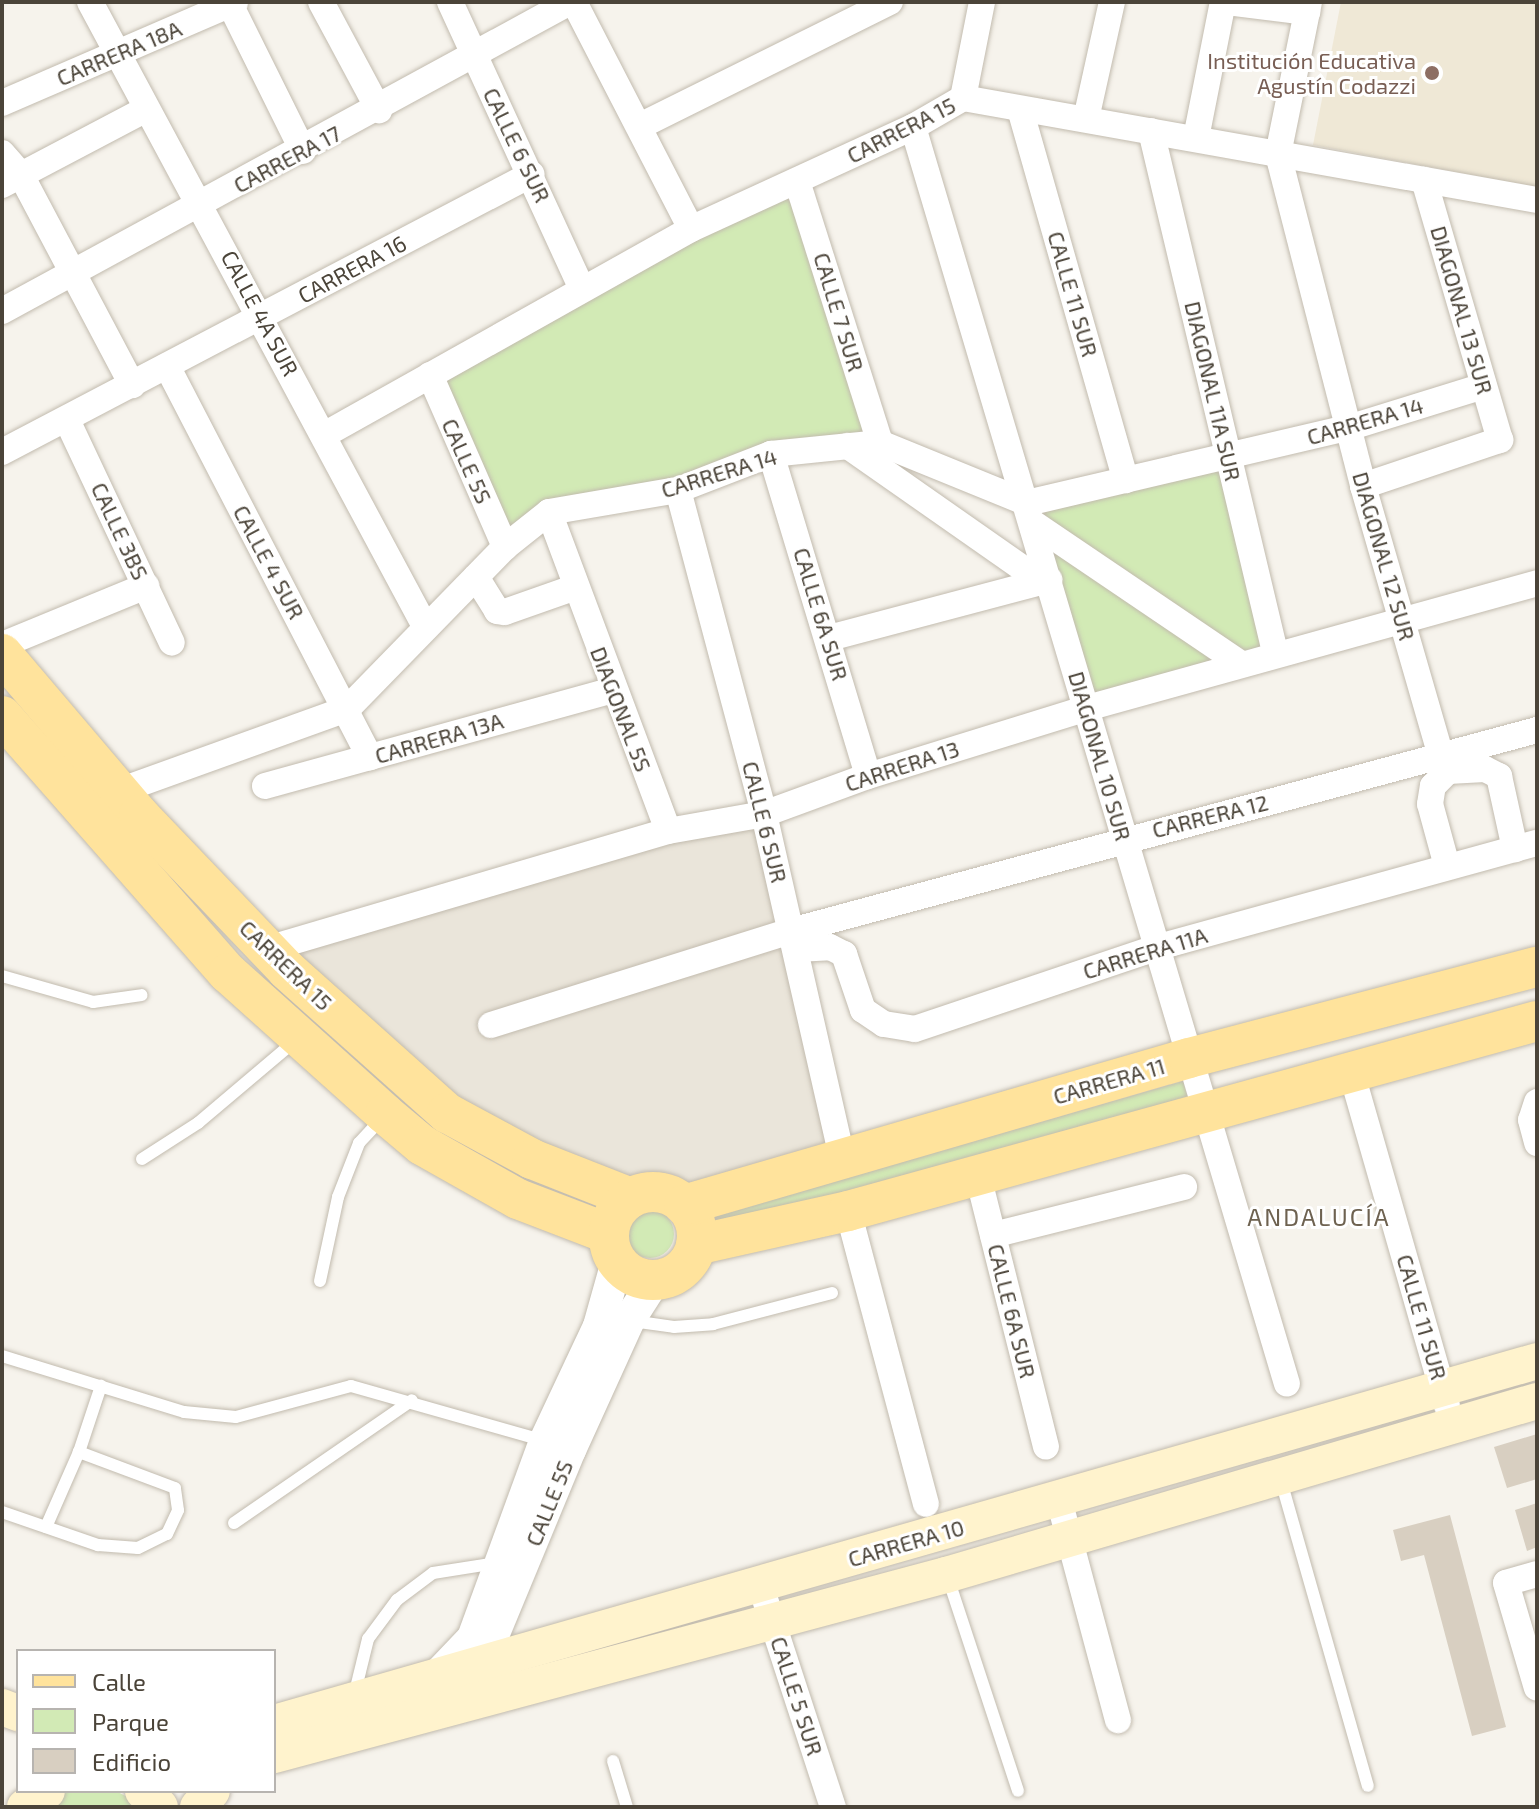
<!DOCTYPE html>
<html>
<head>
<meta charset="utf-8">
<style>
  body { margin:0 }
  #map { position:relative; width:1539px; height:1809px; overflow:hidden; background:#f6f3ec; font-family:"Exo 2",sans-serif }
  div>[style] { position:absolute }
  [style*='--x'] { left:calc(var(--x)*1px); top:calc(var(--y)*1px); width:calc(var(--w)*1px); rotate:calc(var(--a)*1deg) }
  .residential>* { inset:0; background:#eae5da }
  .education>* { inset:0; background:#efe8d6 }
  .green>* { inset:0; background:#d2eab5; transform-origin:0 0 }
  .round { border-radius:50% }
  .building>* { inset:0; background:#d8cfc1 }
  .roads { filter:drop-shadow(0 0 2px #c2bbae) drop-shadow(0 0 2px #c2bbae) }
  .service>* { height:12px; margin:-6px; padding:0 6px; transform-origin:6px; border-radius:6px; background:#fff }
  .minor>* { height:26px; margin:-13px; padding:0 13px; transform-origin:13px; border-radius:13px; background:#fff }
  .tertiary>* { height:32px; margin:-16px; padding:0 16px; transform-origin:16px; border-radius:16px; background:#fff }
  .secondary>* { height:36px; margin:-18px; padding:0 18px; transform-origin:18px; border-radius:18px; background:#fff3cd }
  .primary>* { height:40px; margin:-20px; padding:0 20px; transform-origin:20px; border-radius:20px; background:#ffe39c }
  .primary>.ring { margin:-20px; padding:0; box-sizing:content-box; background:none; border:40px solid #ffe39c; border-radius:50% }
  .dots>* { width:22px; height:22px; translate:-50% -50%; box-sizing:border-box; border:4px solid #fff; border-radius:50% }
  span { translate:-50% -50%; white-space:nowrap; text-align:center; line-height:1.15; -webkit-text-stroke:6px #fff; paint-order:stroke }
  .street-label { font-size:22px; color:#4b4439 }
  .education-label { font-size:22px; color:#785e54 }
  .right { translate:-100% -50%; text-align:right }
  .neighbourhood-label { font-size:24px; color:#6e6250; letter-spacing:2px }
  .frame { position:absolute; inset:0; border:4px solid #4b4439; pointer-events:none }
  .legend { position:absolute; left:16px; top:1649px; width:260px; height:144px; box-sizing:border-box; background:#fff; border:2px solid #b7b4b0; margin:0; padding:10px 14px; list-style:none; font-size:24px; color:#4b4439 }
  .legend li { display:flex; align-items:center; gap:16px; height:40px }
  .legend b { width:40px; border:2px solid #b7b4b0 }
</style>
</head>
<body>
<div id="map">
  <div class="residential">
    <div style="clip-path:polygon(764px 814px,842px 1158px,672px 1196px,532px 1159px,267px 949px)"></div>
  </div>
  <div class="education">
    <div style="clip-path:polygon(1341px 2px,1537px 2px,1537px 187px,1313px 145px)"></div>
  </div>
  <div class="green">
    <div style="clip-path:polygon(797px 181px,880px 443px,549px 512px,505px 547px,430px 375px)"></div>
    <div style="clip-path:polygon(1221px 465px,1265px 645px,1091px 700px,1058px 586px,1043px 511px)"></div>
    <div style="left:1183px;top:1081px;width:18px;height:499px;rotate:74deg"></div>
    <div class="round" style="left:626px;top:1210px;width:48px;height:48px"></div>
    <div style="clip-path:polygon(69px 1791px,116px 1791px,146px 1807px,39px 1807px)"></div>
  </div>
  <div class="building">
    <div style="clip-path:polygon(1537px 1434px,1537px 1479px,1507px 1488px,1494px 1447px)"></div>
    <div style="clip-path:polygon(1537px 1503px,1537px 1547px,1527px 1551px,1515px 1510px)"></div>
    <div style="clip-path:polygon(1450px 1515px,1506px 1727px,1472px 1736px,1424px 1555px,1401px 1561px,1393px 1530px)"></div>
  </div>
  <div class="roads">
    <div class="service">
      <div style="--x:2;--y:976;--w:95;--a:15.9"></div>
      <div style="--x:93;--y:1002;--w:49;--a:-8.1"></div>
      <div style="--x:142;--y:1159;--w:67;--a:-32.7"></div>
      <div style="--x:198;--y:1123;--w:126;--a:-40.2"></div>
      <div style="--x:320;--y:1281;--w:86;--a:-77.9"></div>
      <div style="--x:338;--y:1197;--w:58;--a:-68.7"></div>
      <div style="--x:359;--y:1143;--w:33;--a:-47"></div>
      <div style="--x:632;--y:1321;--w:42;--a:8.1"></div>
      <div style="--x:674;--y:1327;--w:39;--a:-4"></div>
      <div style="--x:713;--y:1324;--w:123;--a:-14.6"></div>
      <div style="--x:2;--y:1356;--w:190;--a:17.1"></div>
      <div style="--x:184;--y:1412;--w:52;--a:5.5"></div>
      <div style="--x:236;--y:1417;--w:119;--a:-15.1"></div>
      <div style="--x:351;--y:1386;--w:198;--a:15.8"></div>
      <div style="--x:1281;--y:1481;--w:317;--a:74.1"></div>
      <div style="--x:2;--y:1512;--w:102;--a:19"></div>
      <div style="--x:98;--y:1545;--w:40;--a:4.3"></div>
      <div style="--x:138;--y:1548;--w:32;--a:-26"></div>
      <div style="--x:167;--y:1534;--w:26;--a:-65"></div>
      <div style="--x:178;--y:1510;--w:22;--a:-98"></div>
      <div style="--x:175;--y:1488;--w:103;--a:-159.4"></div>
      <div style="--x:79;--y:1452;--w:70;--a:-71.6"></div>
      <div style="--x:234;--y:1523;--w:216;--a:-34.6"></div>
      <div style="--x:46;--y:1527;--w:82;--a:-66.3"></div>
      <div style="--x:948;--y:1578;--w:224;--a:71.8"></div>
      <div style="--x:354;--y:1696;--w:59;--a:-76.2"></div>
      <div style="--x:368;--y:1639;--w:49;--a:-53.4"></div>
      <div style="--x:397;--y:1600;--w:45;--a:-36.9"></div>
      <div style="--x:433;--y:1573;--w:65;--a:-8.9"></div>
      <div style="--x:613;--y:1761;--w:48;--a:73.1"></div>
    </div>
    <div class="minor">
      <div style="--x:90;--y:2;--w:710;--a:61.78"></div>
      <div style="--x:321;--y:2;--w:123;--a:61.8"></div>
      <div style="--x:450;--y:2;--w:316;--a:65.3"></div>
      <div style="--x:574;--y:2;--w:255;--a:62.7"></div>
      <div style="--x:1227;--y:2;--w:81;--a:7.1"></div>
      <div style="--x:1309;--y:2;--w:155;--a:101.5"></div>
      <div style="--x:1278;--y:154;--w:343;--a:75.6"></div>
      <div style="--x:1363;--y:486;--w:282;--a:73.9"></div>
      <div style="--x:1441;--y:757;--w:16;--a:63"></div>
      <div style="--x:1448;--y:771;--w:37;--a:-3"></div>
      <div style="--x:1485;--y:769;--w:16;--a:27"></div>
      <div style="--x:1499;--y:776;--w:75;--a:77.6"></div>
      <div style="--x:230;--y:4;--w:164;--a:63.6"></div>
      <div style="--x:963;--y:98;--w:98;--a:-78.8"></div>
      <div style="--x:2;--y:103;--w:254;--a:-23.4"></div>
      <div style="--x:1020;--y:109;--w:386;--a:74.1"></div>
      <div style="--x:1086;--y:119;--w:120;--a:-77.5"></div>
      <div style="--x:640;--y:126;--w:279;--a:-26.4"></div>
      <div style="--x:913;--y:127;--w:1311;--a:73.43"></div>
      <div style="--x:1151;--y:131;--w:536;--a:76.61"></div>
      <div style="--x:1196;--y:138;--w:139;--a:-78.8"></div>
      <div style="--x:2;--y:153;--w:29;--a:49"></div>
      <div style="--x:21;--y:175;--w:238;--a:62.1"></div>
      <div style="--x:797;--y:181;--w:275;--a:72.4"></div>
      <div style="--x:2;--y:185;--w:161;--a:-27.8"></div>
      <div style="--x:2;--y:311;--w:647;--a:-28.55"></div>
      <div style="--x:167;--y:366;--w:441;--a:62.6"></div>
      <div style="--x:430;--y:375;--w:188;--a:66.4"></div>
      <div style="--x:67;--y:420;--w:246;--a:64.8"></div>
      <div style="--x:324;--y:435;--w:421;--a:-29.3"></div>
      <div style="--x:691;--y:229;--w:244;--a:-24.7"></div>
      <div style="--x:913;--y:127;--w:58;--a:-30.1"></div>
      <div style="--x:963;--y:98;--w:583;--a:10.08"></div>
      <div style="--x:848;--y:446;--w:237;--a:35"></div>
      <div style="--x:2;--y:452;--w:598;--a:-27.68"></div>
      <div style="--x:771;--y:454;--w:336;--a:73.2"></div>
      <div style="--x:1363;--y:486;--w:145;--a:-18.6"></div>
      <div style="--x:1500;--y:440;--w:271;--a:-106.3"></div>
      <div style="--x:678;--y:490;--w:335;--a:75.1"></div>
      <div style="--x:764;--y:814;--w:353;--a:77.2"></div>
      <div style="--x:549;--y:512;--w:340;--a:69.5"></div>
      <div style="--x:1033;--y:523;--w:250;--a:34.1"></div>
      <div style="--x:476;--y:577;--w:40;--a:58"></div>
      <div style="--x:497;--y:611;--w:8;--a:7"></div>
      <div style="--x:505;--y:612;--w:75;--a:-19.4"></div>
      <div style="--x:829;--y:638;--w:228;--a:-14.8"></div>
      <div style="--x:2;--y:645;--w:156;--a:-22.3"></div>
      <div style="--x:265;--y:786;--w:361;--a:-15.4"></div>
      <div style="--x:119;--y:791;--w:242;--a:-19.8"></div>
      <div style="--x:347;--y:709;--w:226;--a:-45.7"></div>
      <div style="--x:505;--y:547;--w:56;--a:-38.5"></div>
      <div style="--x:549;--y:512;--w:131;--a:-9.7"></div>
      <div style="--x:678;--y:490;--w:100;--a:-21.2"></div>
      <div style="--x:771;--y:454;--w:110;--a:-5.8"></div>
      <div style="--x:880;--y:443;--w:159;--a:22.2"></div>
      <div style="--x:1027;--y:503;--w:330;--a:-13.2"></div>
      <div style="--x:1348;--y:428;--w:142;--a:-17.2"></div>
      <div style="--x:1447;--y:866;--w:64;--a:-105.3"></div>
      <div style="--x:1430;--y:804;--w:18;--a:-81"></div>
      <div style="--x:1433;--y:786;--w:21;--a:-45"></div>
      <div style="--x:267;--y:949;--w:418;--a:-16.4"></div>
      <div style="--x:668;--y:831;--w:97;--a:-10"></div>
      <div style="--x:764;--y:814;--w:111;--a:-20.1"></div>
      <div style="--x:868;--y:776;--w:229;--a:-17.2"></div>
      <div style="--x:1087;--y:708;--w:467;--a:-15.5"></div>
      <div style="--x:796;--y:949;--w:34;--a:-3"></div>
      <div style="--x:830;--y:947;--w:16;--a:27"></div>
      <div style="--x:844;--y:954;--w:59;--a:71.3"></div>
      <div style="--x:863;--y:1010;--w:25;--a:34"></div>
      <div style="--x:884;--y:1024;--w:31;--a:9"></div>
      <div style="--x:915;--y:1029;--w:253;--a:-18.6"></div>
      <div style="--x:1155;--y:948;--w:396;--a:-15.4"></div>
      <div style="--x:491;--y:1025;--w:314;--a:-17.4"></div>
      <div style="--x:791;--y:931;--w:773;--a:-15.08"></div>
      <div style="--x:1351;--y:1071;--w:348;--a:74"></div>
      <div style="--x:1537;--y:1102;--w:19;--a:108"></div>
      <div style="--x:1531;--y:1120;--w:24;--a:75"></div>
      <div style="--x:978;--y:1176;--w:279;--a:75.9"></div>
      <div style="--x:848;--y:1211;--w:303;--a:75.1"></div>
      <div style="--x:993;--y:1235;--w:197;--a:-14.1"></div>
      <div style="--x:1059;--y:1500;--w:228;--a:75"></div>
      <div style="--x:1537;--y:1574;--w:32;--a:164"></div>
      <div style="--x:1506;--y:1583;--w:109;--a:73.6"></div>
      <div style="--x:760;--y:1584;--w:235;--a:71.9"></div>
    </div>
    <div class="tertiary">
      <div style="--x:434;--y:1679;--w:57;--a:-46.4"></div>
      <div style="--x:473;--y:1638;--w:210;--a:-69.9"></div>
      <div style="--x:545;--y:1441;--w:127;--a:-64.8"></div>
      <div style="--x:599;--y:1326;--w:66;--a:-74.3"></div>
      <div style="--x:475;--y:1679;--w:248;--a:-67.5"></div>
      <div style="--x:570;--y:1450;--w:143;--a:-65.6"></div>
      <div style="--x:629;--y:1320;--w:46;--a:-57.3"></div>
    </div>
    <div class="secondary">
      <div style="--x:2;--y:1707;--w:17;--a:21"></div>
      <div style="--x:274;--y:1723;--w:1314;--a:-15.99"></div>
      <div style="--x:274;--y:1755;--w:696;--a:-15"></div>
      <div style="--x:946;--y:1575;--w:616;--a:-16.41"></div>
      <div style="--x:143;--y:1791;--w:23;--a:43"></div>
      <div style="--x:25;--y:1807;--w:27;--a:-36"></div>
      <div style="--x:198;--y:1807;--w:21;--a:-49"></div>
    </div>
    <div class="primary">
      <div style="--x:2;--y:654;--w:211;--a:49.6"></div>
      <div style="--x:139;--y:815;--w:214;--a:46.3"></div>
      <div style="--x:287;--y:970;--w:215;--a:41.8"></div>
      <div style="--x:447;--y:1113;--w:97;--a:28.4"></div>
      <div style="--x:532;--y:1159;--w:106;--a:21.5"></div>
      <div style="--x:2;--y:716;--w:342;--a:48.7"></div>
      <div style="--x:228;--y:973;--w:211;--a:41.9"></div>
      <div style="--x:385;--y:1114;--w:48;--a:40"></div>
      <div style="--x:422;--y:1145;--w:110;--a:29.4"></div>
      <div style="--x:518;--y:1199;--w:97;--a:21"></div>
      <div class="ring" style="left:609px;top:1192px;width:48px;height:48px"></div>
      <div style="--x:684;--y:1205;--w:526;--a:-16.23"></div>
      <div style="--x:1189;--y:1058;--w:360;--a:-14.7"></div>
      <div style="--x:696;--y:1245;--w:156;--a:-12.6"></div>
      <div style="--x:848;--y:1211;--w:715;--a:-15.42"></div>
    </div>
  </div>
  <div class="dots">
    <div style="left:1432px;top:73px;background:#8d6e63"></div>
  </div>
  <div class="street-label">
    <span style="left:119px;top:53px;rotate:-23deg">CARRERA 18A</span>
    <span style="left:901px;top:130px;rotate:-27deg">CARRERA 15</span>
    <span style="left:517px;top:145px;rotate:64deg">CALLE 6 SUR</span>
    <span style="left:287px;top:159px;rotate:-28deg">CARRERA 17</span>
    <span style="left:352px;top:269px;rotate:-28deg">CARRERA 16</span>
    <span style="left:1073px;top:294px;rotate:74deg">CALLE 11 SUR</span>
    <span style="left:1462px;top:310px;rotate:74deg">DIAGONAL 13 SUR</span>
    <span style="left:839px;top:312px;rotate:73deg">CALLE 7 SUR</span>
    <span style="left:260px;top:313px;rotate:62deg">CALLE 4A SUR</span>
    <span style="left:1213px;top:391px;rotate:77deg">DIAGONAL 11A SUR</span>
    <span style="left:1365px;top:421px;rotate:-16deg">CARRERA 14</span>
    <span style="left:467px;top:461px;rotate:66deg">CALLE 5S</span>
    <span style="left:719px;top:473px;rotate:-17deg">CARRERA 14</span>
    <span style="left:120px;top:531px;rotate:65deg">CALLE 3BS</span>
    <span style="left:1384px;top:556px;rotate:74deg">DIAGONAL 12 SUR</span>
    <span style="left:269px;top:562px;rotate:62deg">CALLE 4 SUR</span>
    <span style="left:821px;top:614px;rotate:73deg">CALLE 6A SUR</span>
    <span style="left:621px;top:709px;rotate:69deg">DIAGONAL 5S</span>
    <span style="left:439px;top:738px;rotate:-16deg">CARRERA 13A</span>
    <span style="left:1100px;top:756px;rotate:74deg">DIAGONAL 10 SUR</span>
    <span style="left:902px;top:766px;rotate:-18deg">CARRERA 13</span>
    <span style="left:1210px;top:816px;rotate:-14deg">CARRERA 12</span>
    <span style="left:765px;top:822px;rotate:76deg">CALLE 6 SUR</span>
    <span style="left:1145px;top:953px;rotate:-17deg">CARRERA 11A</span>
    <span style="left:286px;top:965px;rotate:44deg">CARRERA 15</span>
    <span style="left:1109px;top:1081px;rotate:-16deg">CARRERA 11</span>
    <span style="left:1012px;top:1311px;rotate:76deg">CALLE 6A SUR</span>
    <span style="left:1422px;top:1317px;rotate:74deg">CALLE 11 SUR</span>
    <span style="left:549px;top:1503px;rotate:-68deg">CALLE 5S</span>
    <span style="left:906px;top:1543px;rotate:-16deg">CARRERA 10</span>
    <span style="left:797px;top:1696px;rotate:72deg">CALLE 5 SUR</span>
  </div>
  <div class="education-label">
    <span class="right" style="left:1416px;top:73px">Institución Educativa<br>Agustín Codazzi</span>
  </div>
  <div class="neighbourhood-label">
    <span style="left:1319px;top:1217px">ANDALUCÍA</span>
  </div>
  <div class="frame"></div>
  <ul class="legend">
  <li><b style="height:10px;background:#ffe39c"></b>Calle</li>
  <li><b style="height:22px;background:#d2eab5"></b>Parque</li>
  <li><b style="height:22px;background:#d8cfc1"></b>Edificio</li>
  </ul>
</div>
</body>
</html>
